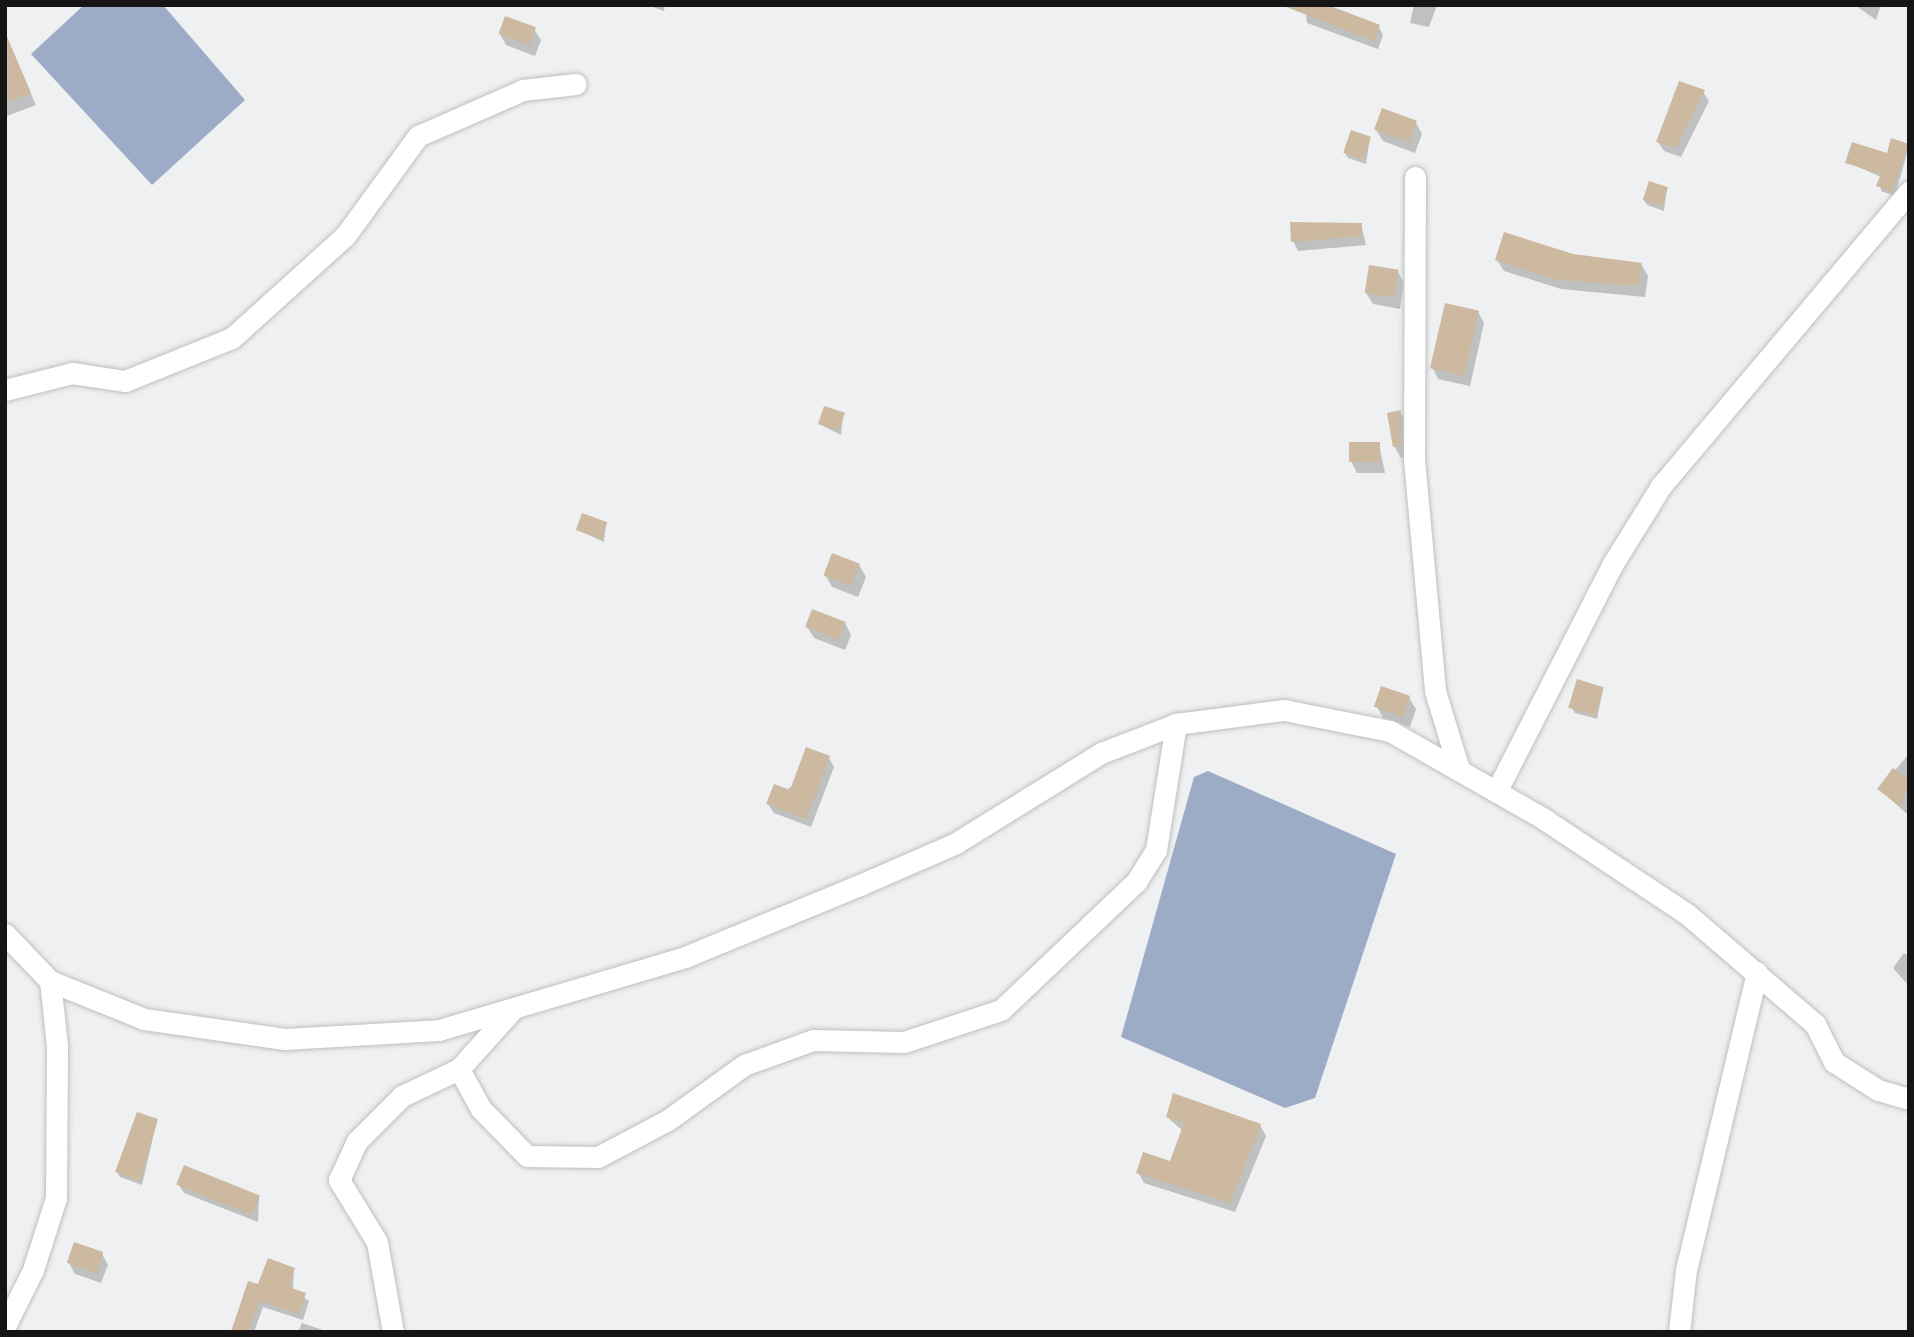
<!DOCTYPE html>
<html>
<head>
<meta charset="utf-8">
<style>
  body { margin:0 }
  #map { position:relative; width:1914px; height:1337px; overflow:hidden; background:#eff0f1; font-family:Figtree,sans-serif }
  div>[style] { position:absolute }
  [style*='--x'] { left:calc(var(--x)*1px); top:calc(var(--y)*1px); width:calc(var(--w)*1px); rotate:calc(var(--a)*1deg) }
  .water>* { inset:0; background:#9cacc6 }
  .shadow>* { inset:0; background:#0003 }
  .building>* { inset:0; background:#ccb99f; transform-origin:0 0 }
  .roads { filter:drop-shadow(0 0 2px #bebfc0) drop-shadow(0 0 2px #bebfc0) }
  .street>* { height:21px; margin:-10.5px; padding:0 10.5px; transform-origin:10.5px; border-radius:10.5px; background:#fff }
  span { translate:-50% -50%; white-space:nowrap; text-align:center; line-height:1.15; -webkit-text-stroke:5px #eff0f1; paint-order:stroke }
  .frame { position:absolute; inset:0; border:7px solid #151516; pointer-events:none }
</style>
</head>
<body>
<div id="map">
  <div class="water">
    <div style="clip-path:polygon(84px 5px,163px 5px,245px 100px,152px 185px,31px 54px)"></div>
    <div style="clip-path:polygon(1208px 771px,1396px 854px,1315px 1098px,1285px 1108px,1121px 1037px,1194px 777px)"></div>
  </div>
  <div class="shadow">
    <div style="clip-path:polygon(647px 5px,665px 5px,664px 11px)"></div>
    <div style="clip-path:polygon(1305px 5px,1378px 26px,1383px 35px,1378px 49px,1307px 23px)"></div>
    <div style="clip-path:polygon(1414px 5px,1437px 5px,1429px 27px,1410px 23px)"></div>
    <div style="clip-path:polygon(1855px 5px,1881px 5px,1876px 20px)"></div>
    <div style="clip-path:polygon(534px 29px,541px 40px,535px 56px,506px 45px,500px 34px)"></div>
    <div style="clip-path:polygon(12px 51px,36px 105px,7px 116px,5px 54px)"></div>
    <div style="clip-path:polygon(1703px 92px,1709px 101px,1681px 157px,1664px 151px,1658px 142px)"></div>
    <div style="clip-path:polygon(1416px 123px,1422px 134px,1415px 153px,1383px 141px,1376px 130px)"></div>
    <div style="clip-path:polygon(1370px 138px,1366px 164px,1348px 158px,1345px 153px)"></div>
    <div style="clip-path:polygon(1893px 141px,1909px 146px,1895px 196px,1881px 191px,1881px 177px,1847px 162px,1888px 155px)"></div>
    <div style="clip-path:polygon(1667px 189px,1664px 211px,1647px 205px,1644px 200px)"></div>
    <div style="clip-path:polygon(1361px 224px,1366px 245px,1298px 251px,1293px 241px)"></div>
    <div style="clip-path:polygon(1497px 260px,1641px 264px,1648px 276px,1645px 297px,1561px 289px,1504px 271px)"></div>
    <div style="clip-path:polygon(1398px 272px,1404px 283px,1400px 309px,1373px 304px,1366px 293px)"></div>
    <div style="clip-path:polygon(1478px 312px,1484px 323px,1470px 386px,1438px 379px,1432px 367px)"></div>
    <div style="clip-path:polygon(1400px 412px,1407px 423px,1406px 457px,1401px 458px,1394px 446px)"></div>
    <div style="clip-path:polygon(843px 414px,841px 435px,819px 424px)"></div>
    <div style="clip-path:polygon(1379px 444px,1385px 473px,1357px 473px,1351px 461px)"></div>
    <div style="clip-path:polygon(606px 523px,604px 542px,578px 530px)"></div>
    <div style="clip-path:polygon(859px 565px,866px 577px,858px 597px,832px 587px,826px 576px)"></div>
    <div style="clip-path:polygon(845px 623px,851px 635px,845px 650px,814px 638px,807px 627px)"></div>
    <div style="clip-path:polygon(1603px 689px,1597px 719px,1575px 713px,1572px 708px)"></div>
    <div style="clip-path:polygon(1409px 698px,1416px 709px,1410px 727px,1383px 718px,1377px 707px)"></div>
    <div style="clip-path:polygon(1909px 754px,1909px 812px,1907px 814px,1879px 789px)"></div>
    <div style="clip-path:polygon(829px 758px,834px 767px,811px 827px,774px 813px,768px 804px)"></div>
    <div style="clip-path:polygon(1904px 953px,1909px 956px,1909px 986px,1893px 968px)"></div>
    <div style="clip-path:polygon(1167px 1117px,1260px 1125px,1266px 1136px,1235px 1212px,1144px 1183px,1138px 1172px,1172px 1163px,1183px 1131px)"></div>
    <div style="clip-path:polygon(157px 1120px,142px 1185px,120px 1177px,117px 1172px)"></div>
    <div style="clip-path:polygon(179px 1185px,259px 1196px,258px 1222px,184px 1193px)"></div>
    <div style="clip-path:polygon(102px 1254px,108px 1265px,101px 1283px,75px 1274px,69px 1263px)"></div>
    <div style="clip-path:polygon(294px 1269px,293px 1290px,309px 1301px,303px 1320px,263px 1307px,254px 1332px,231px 1332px,249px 1283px,259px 1287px)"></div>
    <div style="clip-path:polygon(302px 1323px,323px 1330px,324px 1332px,298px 1332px)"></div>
  </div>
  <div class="building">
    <div style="clip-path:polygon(1281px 5px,1328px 5px,1380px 25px,1374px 41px)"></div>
    <div style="left:505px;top:16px;width:33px;height:19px;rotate:20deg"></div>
    <div style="clip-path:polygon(5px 32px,31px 93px,5px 103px)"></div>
    <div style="clip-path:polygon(1679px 81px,1705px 90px,1676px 148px,1656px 142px)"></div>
    <div style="left:1382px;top:108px;width:37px;height:23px;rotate:20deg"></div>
    <div style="left:1351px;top:130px;width:21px;height:24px;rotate:19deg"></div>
    <div style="clip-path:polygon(1891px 138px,1909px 144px,1892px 192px,1876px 186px,1881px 174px,1845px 163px,1852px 142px,1887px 153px)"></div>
    <div style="left:1649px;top:181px;width:20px;height:20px;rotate:18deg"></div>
    <div style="clip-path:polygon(1290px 222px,1362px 223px,1362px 236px,1291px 242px)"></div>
    <div style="clip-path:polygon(1504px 232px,1573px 254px,1642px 263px,1639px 286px,1553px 279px,1495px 260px)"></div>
    <div style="left:1369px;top:265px;width:30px;height:28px;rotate:9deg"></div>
    <div style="left:1445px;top:303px;width:35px;height:67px;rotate:13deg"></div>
    <div style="left:824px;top:406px;width:22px;height:19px;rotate:18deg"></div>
    <div style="clip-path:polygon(1401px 410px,1401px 446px,1393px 447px,1387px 413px)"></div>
    <div style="left:1349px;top:442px;width:31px;height:20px"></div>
    <div style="left:582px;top:513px;width:27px;height:18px;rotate:20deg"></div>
    <div style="left:832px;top:553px;width:30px;height:24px;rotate:21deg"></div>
    <div style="left:812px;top:609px;width:36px;height:19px;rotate:21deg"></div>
    <div style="left:1577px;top:679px;width:28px;height:30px;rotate:17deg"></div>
    <div style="left:1381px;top:686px;width:31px;height:22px;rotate:19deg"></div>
    <div style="clip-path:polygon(806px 747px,830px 756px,806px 819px,766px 804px,774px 784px,790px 790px)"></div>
    <div style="clip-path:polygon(1893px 768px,1909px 779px,1901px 807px,1877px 789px)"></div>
    <div style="clip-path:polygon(1173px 1093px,1261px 1124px,1230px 1203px,1136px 1173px,1143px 1152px,1170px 1161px,1184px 1123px,1166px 1117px)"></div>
    <div style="clip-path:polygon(137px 1112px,158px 1119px,140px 1181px,115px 1172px)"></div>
    <div style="left:184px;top:1165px;width:82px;height:21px;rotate:22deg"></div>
    <div style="left:74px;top:1242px;width:31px;height:22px;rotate:19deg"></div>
    <div style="clip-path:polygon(268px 1258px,295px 1268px,289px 1287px,306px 1293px,299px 1314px,260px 1301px,248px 1332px,231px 1332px,248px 1281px,258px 1284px)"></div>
  </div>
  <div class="roads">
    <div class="street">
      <div style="--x:1415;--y:177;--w:282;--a:90.2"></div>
      <div style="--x:1414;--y:459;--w:233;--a:84.8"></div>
      <div style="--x:1435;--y:691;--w:78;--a:73"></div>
      <div style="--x:5;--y:390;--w:69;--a:-14.2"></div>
      <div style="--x:72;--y:373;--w:54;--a:8.6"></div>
      <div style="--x:125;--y:381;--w:115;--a:-21.9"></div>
      <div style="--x:232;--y:338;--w:152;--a:-42.1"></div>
      <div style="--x:345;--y:236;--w:124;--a:-53.9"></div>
      <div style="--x:418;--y:136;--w:115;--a:-23.7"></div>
      <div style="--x:523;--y:90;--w:53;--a:-6.5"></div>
      <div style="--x:1497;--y:790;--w:253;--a:-62.9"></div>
      <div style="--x:1612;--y:565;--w:93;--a:-58.2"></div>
      <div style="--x:1661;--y:486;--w:385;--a:-49.9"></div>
      <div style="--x:5;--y:934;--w:65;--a:46.2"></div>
      <div style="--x:50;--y:981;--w:101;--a:22"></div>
      <div style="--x:144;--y:1019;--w:142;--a:8.1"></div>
      <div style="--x:285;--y:1039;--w:154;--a:-3.3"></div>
      <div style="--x:439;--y:1030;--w:257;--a:-16.5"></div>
      <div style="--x:685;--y:957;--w:189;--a:-22.4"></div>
      <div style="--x:860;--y:885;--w:105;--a:-23.6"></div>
      <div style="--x:956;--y:843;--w:171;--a:-31.8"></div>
      <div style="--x:1101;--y:753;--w:80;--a:-21.1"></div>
      <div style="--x:1176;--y:724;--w:109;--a:-7.4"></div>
      <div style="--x:1284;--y:710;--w:108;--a:11.2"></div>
      <div style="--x:1390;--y:731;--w:177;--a:29.7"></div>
      <div style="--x:1544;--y:819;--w:172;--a:33.6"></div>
      <div style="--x:1687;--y:914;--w:169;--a:40.7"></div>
      <div style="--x:1815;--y:1024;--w:42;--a:63.4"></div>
      <div style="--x:1834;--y:1062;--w:52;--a:32.5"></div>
      <div style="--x:1878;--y:1090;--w:32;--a:16"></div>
      <div style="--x:512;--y:1010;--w:79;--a:131.9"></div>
      <div style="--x:459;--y:1069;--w:46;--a:61.2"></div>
      <div style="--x:481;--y:1109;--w:66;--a:45.6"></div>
      <div style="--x:527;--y:1156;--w:71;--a:0.8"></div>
      <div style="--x:598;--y:1157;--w:79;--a:-27.9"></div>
      <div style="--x:668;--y:1120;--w:94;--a:-35.9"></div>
      <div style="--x:744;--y:1065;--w:73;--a:-19.9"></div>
      <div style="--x:813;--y:1040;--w:91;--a:1.3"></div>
      <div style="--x:904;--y:1042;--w:102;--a:-18.3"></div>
      <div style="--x:1001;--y:1010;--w:186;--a:-43.5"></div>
      <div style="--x:1136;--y:882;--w:38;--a:-58"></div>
      <div style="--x:1156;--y:850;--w:128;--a:-81"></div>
      <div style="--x:5;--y:1326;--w:63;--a:-63.4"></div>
      <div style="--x:33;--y:1270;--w:76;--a:-72.3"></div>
      <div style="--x:56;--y:1198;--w:152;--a:-89.6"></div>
      <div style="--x:57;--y:1046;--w:65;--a:-96.1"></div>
      <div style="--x:393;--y:1332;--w:91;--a:-100.1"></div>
      <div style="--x:377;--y:1242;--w:73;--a:-121.5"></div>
      <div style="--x:339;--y:1180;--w:43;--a:-65.2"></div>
      <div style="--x:357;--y:1141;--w:64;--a:-45"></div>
      <div style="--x:402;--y:1096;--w:63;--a:-25.3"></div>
      <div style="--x:1679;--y:1332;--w:62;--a:-83.6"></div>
      <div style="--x:1686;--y:1270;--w:306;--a:-76.6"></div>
    </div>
  </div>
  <div class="frame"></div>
</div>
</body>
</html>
